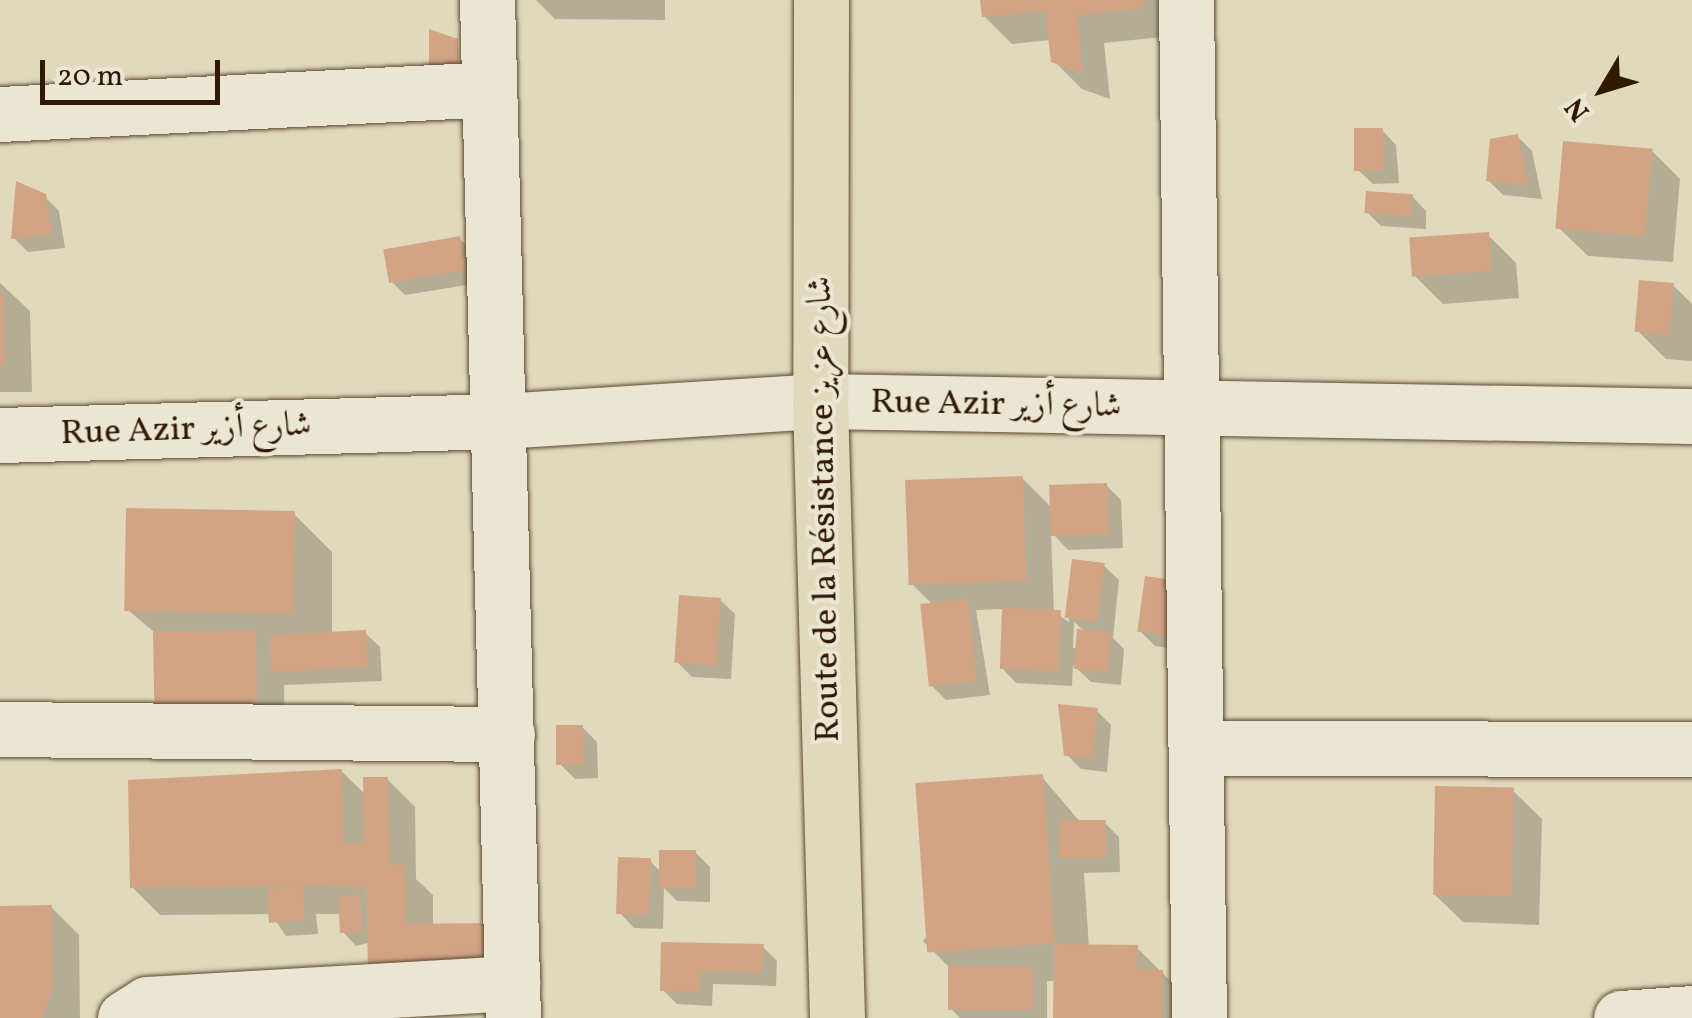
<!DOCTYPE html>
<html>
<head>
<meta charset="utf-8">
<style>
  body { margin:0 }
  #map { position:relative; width:1692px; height:1018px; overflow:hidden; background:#e0d9bc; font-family:Vollkorn,Amiri,serif }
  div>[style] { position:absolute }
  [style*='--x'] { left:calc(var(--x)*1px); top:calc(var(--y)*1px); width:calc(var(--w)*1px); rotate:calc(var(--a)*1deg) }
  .shadow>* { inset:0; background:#0003 }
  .building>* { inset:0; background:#d2a484; transform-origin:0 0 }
  .roads { filter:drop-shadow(0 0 2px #5c4931) drop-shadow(0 0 2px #5c4931) }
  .minor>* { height:55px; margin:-27.5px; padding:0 27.5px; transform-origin:27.5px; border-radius:27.5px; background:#ebe6d3 }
  .primary>* { height:55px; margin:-27.5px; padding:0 27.5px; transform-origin:27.5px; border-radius:27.5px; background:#e0d9bc }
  span { translate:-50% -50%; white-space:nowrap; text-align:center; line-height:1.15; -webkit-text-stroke:8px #ebe6d3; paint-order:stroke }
  .street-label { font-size:35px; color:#301903 }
  .north { position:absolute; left:1552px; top:40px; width:100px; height:100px; -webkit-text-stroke:8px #ebe6d3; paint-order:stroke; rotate:232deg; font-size:28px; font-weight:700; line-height:40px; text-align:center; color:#301903 }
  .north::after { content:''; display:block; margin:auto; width:35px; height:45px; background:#301903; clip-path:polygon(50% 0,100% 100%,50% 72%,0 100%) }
  .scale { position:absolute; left:40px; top:60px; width:180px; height:45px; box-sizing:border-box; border:5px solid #301903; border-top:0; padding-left:12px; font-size:30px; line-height:35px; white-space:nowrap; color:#301903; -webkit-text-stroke:8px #ebe6d3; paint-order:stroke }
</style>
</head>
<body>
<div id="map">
  <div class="shadow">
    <div style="clip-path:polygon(536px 0,665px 0,665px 20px,555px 19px)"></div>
    <div style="clip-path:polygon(983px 0,1157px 0,1168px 11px,1171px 36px,1104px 43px,1110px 99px,1082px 89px,1054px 61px,1051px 40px,1012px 44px,984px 16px)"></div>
    <div style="clip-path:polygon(1382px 130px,1396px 145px,1399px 183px,1373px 184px,1358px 170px)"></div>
    <div style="clip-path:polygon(1517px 136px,1532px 151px,1542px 199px,1503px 195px,1488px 180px)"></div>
    <div style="clip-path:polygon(1652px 151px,1680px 179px,1673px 262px,1588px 256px,1559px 228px)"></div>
    <div style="clip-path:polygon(44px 196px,59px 211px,65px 248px,28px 252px,14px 238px)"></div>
    <div style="clip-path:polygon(1412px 196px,1426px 211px,1426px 229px,1381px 226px,1367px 212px)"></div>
    <div style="clip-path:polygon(1488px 235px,1516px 263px,1519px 298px,1443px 304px,1415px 276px)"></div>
    <div style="clip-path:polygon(460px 239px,474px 253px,479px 283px,405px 295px,390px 280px)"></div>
    <div style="clip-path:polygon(0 283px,30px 311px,32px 392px,0 392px)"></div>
    <div style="clip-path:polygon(1673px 285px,1692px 304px,1692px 361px,1666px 359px,1638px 331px)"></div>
    <div style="clip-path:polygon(evenodd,1022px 478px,1053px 509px,1106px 485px,1121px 500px,1123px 548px,1068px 550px,1051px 532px,1054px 612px,1069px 622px,1074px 562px,1104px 566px,1119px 580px,1113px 638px,1124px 649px,1121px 685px,1091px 682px,1073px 665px,1072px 686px,1016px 683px,1002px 668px,1004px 609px,976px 610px,990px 695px,946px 700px,931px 685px,933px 605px,911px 583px,1022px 478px,1074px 622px,1085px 632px,1078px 648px,1073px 648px,1074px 622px)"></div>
    <div style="clip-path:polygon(294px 514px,332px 552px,332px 634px,365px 633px,380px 647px,382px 681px,284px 685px,285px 743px,128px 610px)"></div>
    <div style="clip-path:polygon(1147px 579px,1186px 650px,1155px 646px,1140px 631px)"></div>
    <div style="clip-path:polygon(720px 600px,735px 614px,731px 679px,692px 677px,677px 662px)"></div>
    <div style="clip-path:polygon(1097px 711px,1111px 725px,1107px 772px,1081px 769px,1066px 754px)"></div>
    <div style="clip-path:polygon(582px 727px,597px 742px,598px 778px,575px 779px,560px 764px)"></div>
    <div style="clip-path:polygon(341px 771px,366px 795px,387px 779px,415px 807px,416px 879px,433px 895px,433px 926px,356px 946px,342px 931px,341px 914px,316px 914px,318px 934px,286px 936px,271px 914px,160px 915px,132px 887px)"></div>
    <div style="clip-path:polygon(1042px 777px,1081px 823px,1105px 823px,1119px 837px,1120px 872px,1084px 873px,1089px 947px,1137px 948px,1190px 1000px,1189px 1018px,1056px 1018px,1056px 981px,1047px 981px,1047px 1018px,960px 1018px,951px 1009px,951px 969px,923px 941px)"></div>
    <div style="clip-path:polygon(1513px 791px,1542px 819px,1539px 925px,1463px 922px,1434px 894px)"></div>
    <div style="clip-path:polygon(695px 852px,710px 867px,710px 902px,677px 901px,664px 888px,663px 929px,634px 928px,620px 913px,649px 860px,662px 873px)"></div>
    <div style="clip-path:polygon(51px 907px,79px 935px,80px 1018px,0 1018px,0 908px)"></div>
    <div style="clip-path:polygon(664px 944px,763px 947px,777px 961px,776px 986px,713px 984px,712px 1006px,677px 1004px,663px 990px)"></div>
  </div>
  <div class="building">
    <div style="clip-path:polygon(980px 0,1143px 0,1144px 9px,1077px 15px,1083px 74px,1051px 62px,1045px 11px,982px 17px)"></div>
    <div style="clip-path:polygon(429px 29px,458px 39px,459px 67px,429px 66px)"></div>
    <div style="left:1354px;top:128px;width:29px;height:43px"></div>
    <div style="clip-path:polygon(1518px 134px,1529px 186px,1486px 181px,1490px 139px)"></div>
    <div style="left:1563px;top:141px;width:90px;height:88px;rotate:5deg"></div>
    <div style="clip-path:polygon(16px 181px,46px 194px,52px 234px,11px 239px)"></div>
    <div style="left:1366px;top:191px;width:47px;height:22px;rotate:4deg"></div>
    <div style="left:1489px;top:232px;width:39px;height:80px;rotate:86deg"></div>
    <div style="left:460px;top:236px;width:34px;height:78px;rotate:80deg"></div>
    <div style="left:1639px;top:280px;width:35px;height:52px;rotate:5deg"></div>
    <div style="clip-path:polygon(0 293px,3px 293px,5px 365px,0 365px)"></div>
    <div style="left:1023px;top:476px;width:105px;height:118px;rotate:88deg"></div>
    <div style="left:1107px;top:483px;width:51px;height:58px;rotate:88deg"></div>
    <div style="left:126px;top:508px;width:169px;height:103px;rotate:1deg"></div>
    <div style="left:1072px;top:559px;width:33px;height:59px;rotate:7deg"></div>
    <div style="left:1145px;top:576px;width:34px;height:56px;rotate:8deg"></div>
    <div style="left:679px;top:595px;width:42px;height:68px;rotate:4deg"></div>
    <div style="left:968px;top:599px;width:83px;height:48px;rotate:84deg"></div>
    <div style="left:1002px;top:608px;width:59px;height:61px;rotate:2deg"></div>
    <div style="left:1077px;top:629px;width:34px;height:40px;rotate:5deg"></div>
    <div style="left:256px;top:630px;width:86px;height:103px;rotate:89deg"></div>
    <div style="left:366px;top:630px;width:37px;height:97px;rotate:87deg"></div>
    <div style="clip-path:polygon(1058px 704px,1098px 708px,1093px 758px,1064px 756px)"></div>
    <div style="left:556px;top:725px;width:27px;height:40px"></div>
    <div style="clip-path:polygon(342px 769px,343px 843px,364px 843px,363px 777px,388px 777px,390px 865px,406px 865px,406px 924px,485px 923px,486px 967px,368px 968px,366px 887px,302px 885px,305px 920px,269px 923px,267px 890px,294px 886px,130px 888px,128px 780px)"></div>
    <div style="left:1043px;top:774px;width:170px;height:128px;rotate:86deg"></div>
    <div style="left:1435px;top:786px;width:79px;height:109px;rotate:1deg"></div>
    <div style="left:1106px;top:820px;width:38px;height:47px;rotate:90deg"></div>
    <div style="left:659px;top:850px;width:37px;height:38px"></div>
    <div style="left:618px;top:857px;width:33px;height:57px;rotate:2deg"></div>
    <div style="left:360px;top:895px;width:37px;height:22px;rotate:87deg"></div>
    <div style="clip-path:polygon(52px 905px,53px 990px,42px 1018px,0 1018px,0 906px)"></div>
    <div style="clip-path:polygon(661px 942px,764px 944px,762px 973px,700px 971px,699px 992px,660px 991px)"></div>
    <div style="clip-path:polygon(1054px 944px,1138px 945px,1137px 969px,1163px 970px,1162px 1018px,1053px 1018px)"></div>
    <div style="left:948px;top:966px;width:85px;height:44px"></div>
  </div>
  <div class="roads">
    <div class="minor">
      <div style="--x:487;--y:0;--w:1018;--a:88.54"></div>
      <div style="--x:1186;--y:0;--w:1018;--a:89.27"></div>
      <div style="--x:0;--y:114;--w:487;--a:-2.9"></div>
      <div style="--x:0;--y:435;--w:501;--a:-1.6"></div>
      <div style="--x:501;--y:421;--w:320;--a:-3.6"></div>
      <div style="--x:820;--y:401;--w:872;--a:0.99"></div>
      <div style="--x:0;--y:729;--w:507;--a:0.57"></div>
      <div style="--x:1198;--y:748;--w:494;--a:0.1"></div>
      <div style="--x:125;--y:1018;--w:26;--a:-32"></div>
      <div style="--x:147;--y:1004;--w:366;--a:-3.3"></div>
      <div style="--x:1621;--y:1018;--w:71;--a:-4"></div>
    </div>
    <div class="primary">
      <div style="--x:821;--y:0;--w:401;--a:90.1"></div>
      <div style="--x:820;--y:401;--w:617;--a:88.42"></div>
    </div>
  </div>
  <div class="street-label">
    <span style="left:996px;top:405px;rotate:1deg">Rue Azir شارع أزير</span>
    <span style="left:186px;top:430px;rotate:-2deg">Rue Azir شارع أزير</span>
    <span style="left:825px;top:509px;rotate:-91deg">Route de la Résistance شارع عزيز</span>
  </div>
  <div class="north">N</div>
  <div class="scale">20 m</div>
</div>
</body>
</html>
